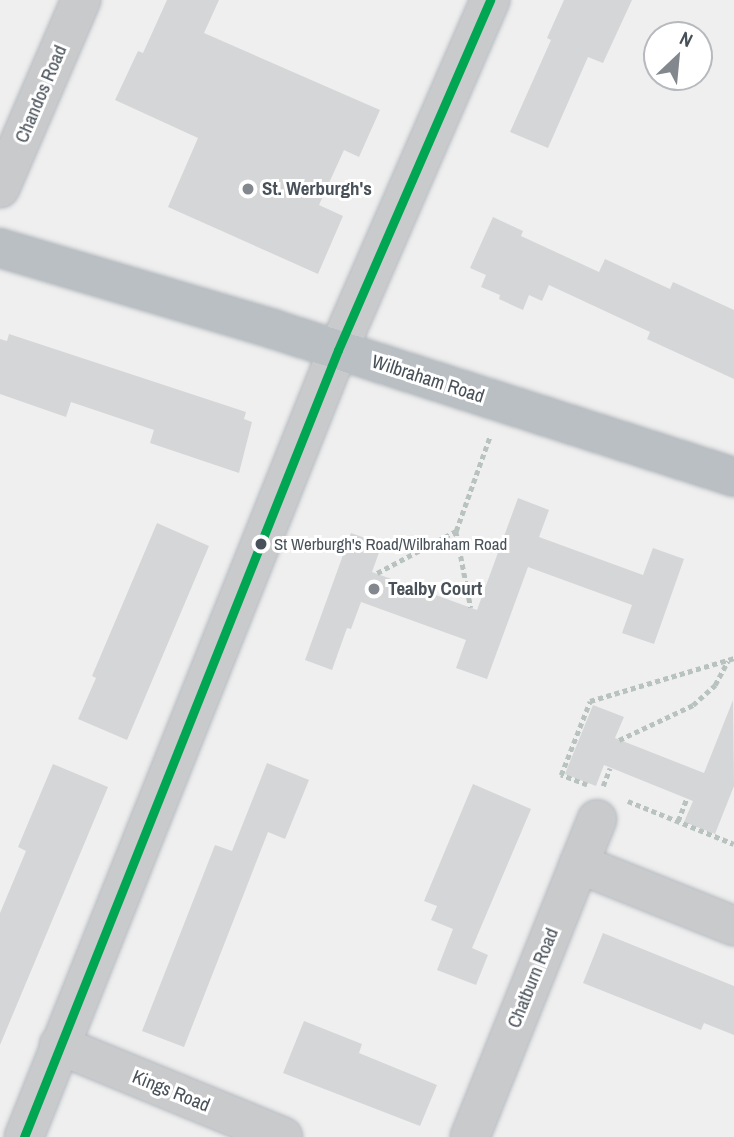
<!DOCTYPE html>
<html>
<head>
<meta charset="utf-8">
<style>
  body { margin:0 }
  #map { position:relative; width:734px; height:1137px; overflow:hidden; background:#efefef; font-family:"Archivo Narrow",sans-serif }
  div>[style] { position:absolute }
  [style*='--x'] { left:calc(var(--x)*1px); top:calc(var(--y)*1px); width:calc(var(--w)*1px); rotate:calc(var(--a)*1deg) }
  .building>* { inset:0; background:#d5d6d8 }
  .path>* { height:4.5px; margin-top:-2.25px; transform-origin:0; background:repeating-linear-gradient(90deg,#b8c2bf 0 5px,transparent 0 8.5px) }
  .roads { filter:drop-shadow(0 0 2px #b4b9be) drop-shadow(0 0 2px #b4b9be) }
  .minor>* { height:38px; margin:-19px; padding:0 19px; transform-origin:19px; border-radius:19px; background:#c9cacc }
  .highway>* { height:38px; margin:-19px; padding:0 19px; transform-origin:19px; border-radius:19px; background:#babfc3 }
  .bus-1>* { height:9px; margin:-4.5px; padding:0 4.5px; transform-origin:4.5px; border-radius:4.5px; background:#00a651 }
  .dots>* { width:19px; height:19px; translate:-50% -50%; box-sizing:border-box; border:4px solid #fff; border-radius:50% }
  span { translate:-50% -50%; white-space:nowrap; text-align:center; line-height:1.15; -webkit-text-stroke:6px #fff; paint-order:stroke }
  .bus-label { font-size:17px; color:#485159 }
  .left { translate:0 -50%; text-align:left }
  .street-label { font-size:19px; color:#485159 }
  .poi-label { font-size:19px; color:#485159; font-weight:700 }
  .north { position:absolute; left:643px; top:21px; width:70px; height:70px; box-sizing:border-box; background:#fff; border:2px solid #b6b9bd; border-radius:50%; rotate:26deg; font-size:19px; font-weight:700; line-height:28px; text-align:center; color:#485159 }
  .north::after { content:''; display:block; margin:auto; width:24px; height:32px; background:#82888e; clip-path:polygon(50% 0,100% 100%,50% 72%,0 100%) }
</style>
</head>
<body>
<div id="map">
  <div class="building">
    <div style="clip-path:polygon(167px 0,219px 0,204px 33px,380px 110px,359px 157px,344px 150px,319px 205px,343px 216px,318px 274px,168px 207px,198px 138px,115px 100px,138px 51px,143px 53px)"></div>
    <div style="clip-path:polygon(564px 0,632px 0,603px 63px,588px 57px,548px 148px,510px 132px,551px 40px,547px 38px)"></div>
    <div style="clip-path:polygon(493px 217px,523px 231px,521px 236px,599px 272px,605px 259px,670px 289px,673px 282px,734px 310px,734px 379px,647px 339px,650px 332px,549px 285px,542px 301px,529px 295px,523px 310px,499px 299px,500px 295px,481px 287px,486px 275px,470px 268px)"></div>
    <div style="clip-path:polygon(9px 334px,246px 412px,244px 419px,252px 422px,239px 473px,150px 443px,154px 430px,71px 402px,66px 417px,0 394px,0 339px,7px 341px)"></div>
    <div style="clip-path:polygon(518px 498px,549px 510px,539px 537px,643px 575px,653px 548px,684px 559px,654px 644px,622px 633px,632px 605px,528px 567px,487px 679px,456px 668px,466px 640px,361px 602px,351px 629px,347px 628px,332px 670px,305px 660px,351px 533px,382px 544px,372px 572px,477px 610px)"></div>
    <div style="clip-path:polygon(157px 523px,209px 546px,127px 740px,78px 719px,96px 678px,92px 676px)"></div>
    <div style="clip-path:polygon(733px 700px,734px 786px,715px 834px,684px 822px,693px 801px,604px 765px,596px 786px,565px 774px,593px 705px,624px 717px,615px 738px,704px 773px)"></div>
    <div style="clip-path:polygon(267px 763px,309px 780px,285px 839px,268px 832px,184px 1047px,142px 1031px,215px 845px,232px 851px)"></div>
    <div style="clip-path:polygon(53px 764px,108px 787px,0 1045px,0 913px,26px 851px,18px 847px)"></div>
    <div style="clip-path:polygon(473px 784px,531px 809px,472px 948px,488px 955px,476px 985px,437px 970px,453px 929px,431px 920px,437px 906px,424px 901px)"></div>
    <div style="clip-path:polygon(603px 933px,734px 986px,734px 1035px,704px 1023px,701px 1030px,583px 983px)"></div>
    <div style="clip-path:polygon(304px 1021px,362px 1044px,359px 1053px,437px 1085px,420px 1126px,283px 1073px)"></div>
  </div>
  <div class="path">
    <div style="--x:456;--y:531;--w:78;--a:79"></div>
    <div style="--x:377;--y:573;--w:89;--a:-28"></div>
    <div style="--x:456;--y:531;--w:101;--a:-70.3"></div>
    <div style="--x:619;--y:740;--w:82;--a:-25.3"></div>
    <div style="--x:693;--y:705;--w:30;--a:-42"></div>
    <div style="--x:715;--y:685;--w:27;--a:-62"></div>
    <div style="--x:587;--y:785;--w:28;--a:-159"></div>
    <div style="--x:561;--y:775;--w:79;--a:-68.6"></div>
    <div style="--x:590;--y:701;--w:150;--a:-16.6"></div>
    <div style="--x:603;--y:786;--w:19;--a:-69"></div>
    <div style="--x:628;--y:801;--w:114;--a:22.1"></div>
    <div style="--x:678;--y:821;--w:25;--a:-69"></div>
  </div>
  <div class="roads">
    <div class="minor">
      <div style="--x:0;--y:188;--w:205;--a:-66.7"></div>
      <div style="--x:579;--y:864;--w:167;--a:21.8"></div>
      <div style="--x:59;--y:1045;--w:242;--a:22.3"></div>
      <div style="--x:24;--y:1137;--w:847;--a:-68.25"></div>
      <div style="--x:338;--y:350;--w:382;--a:-66.5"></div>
      <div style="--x:470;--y:1137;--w:342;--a:-68.2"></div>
    </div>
    <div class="highway">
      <div style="--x:0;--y:248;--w:285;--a:16.5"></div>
      <div style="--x:273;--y:329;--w:484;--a:17.8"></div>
    </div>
  </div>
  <div class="bus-1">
    <div style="--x:24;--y:1137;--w:847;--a:-68.25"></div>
    <div style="--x:338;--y:350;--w:382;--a:-66.5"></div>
  </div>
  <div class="dots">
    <div style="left:248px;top:189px;background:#82888e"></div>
    <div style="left:261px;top:544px;background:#485159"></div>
    <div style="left:374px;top:589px;background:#82888e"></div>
  </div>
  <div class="bus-label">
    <span class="left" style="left:274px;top:544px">St Werburgh's Road/Wilbraham Road</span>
  </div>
  <div class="street-label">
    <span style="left:41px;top:94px;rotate:-67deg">Chandos Road</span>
    <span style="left:428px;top:379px;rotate:18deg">Wilbraham Road</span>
    <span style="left:533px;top:978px;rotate:-68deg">Chatburn Road</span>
    <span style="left:171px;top:1091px;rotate:22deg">Kings Road</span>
  </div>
  <div class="poi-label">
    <span class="left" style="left:262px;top:189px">St. Werburgh's</span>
    <span class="left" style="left:388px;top:589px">Tealby Court</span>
  </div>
  <div class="north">N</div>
</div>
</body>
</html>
